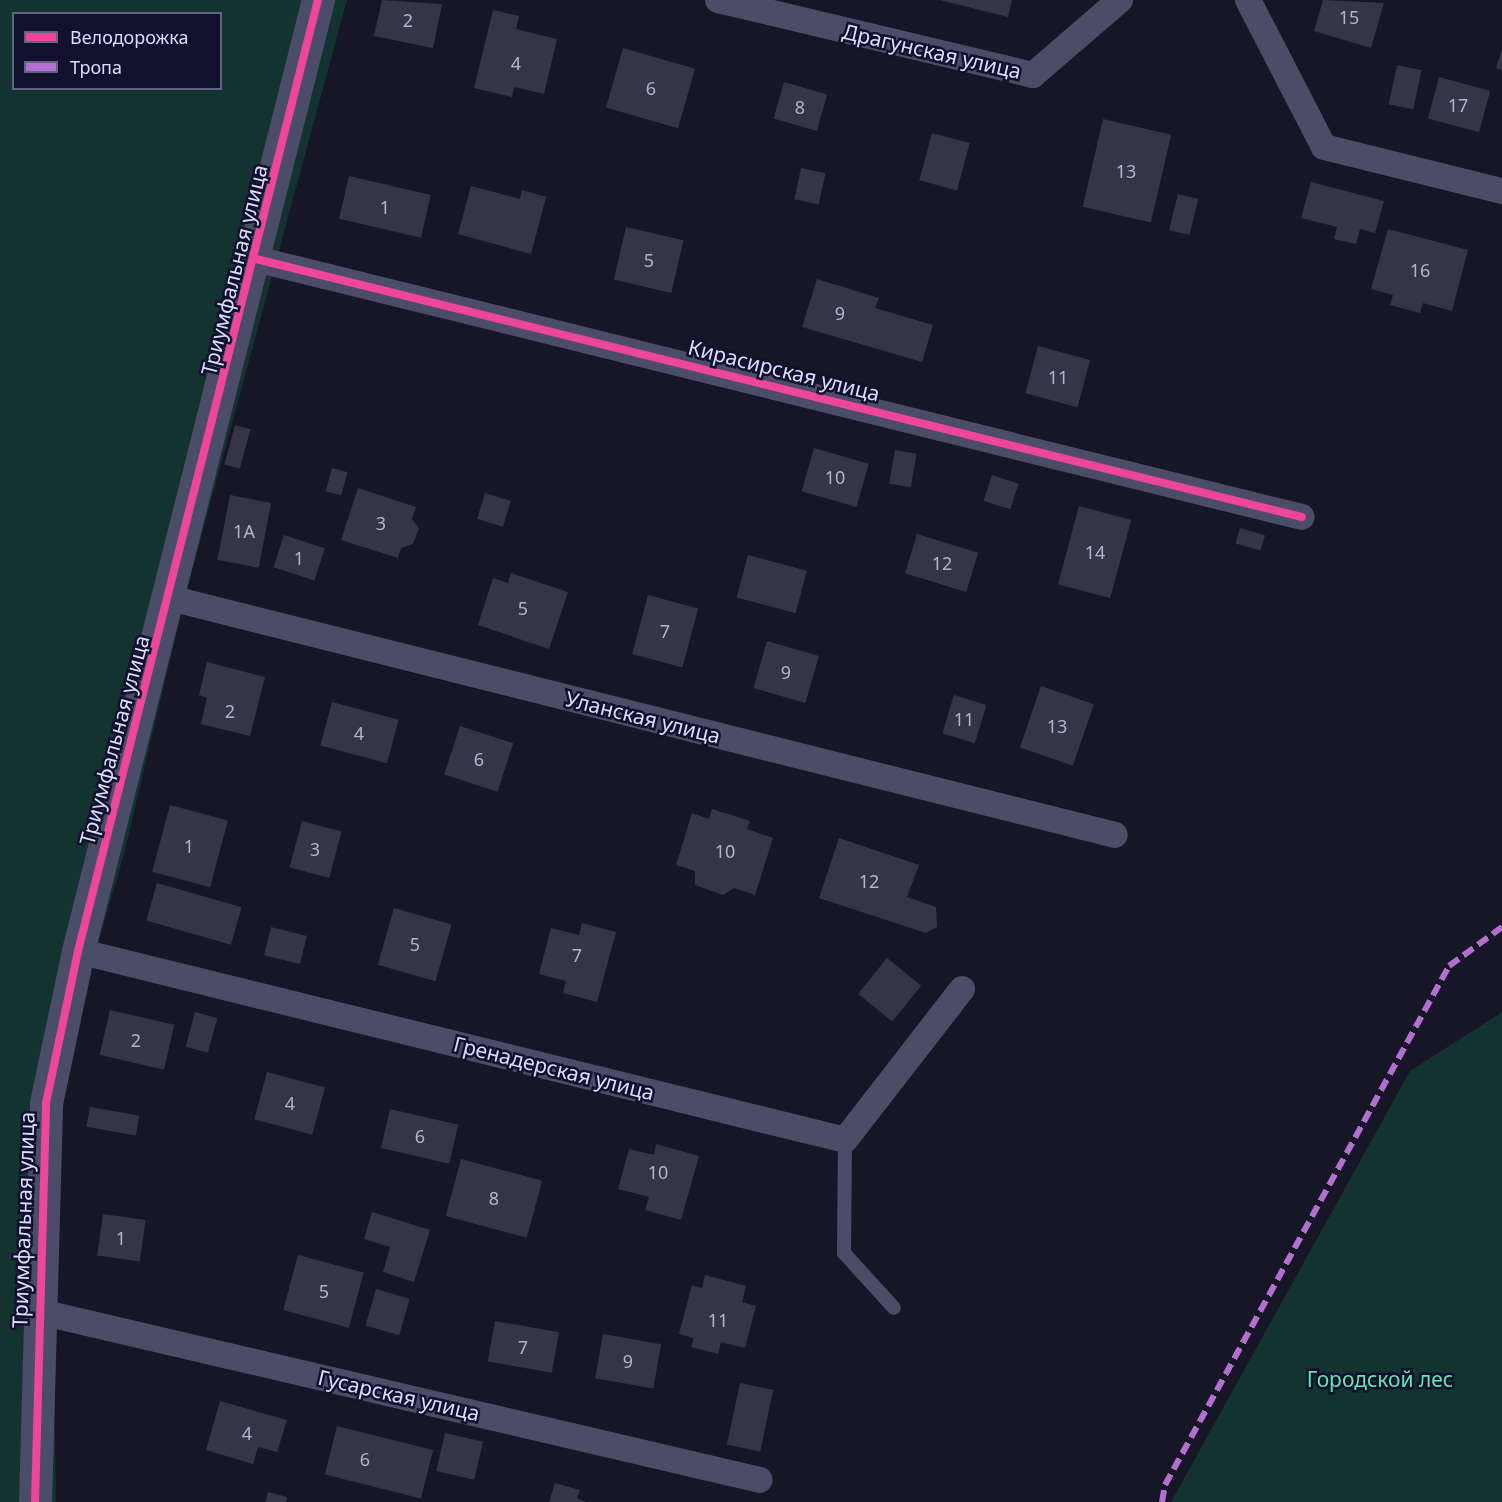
<!DOCTYPE html>
<html>
<head>
<meta charset="utf-8">
<style>
  body { margin:0 }
  #map { position:relative; width:1502px; height:1502px; overflow:hidden; background:#171627; font-family:"Noto Sans",sans-serif }
  div>[style] { position:absolute }
  [style*='--x'] { left:calc(var(--x)*1px); top:calc(var(--y)*1px); width:calc(var(--w)*1px); rotate:calc(var(--a)*1deg) }
  .green>* { inset:0; background:#133331 }
  .building>* { inset:0; background:#363548; transform-origin:0 0 }
  .service>* { height:14px; margin:-7px; padding:0 7px; transform-origin:7px; border-radius:7px; background:#4b4d68 }
  .minor>* { height:26px; margin:-13px; padding:0 13px; transform-origin:13px; border-radius:13px; background:#4b4d68 }
  .tertiary>* { height:33px; margin:-16.5px; padding:0 16.5px; transform-origin:16.5px; border-radius:16.5px; background:#4b4d68 }
  .quiet>* { height:6px; margin-top:-3px; transform-origin:0; background:repeating-linear-gradient(90deg,#b36fd0 0 12px,transparent 0 18px) }
  .cycleway>* { height:8px; margin:-4px; padding:0 4px; transform-origin:4px; border-radius:4px; background:#ed469a }
  span { translate:-50% -50%; white-space:nowrap; text-align:center; line-height:1.15; -webkit-text-stroke:5px #11102d; paint-order:stroke }
  .number-label { font-size:18px; color:#b2b2d1 }
  .number-label span { -webkit-text-stroke-width:0 }
  .street-label { font-size:21px; color:#dcdcff }
  .park-label { font-size:21px; color:#5ee9b4 }
  .legend { position:absolute; left:12px; top:12px; width:210px; height:78px; box-sizing:border-box; background:#11102d; border:2px solid #626281; margin:0; padding:8px 10px; list-style:none; font-size:18px; color:#dcdcff }
  .legend li { display:flex; align-items:center; gap:12px; height:30px }
  .legend b { width:30px; border:2px solid #626281 }
</style>
</head>
<body>
<div id="map">
  <div class="green">
    <div style="clip-path:polygon(evenodd,0 0,347px 0,184px 600px,125px 850px,95px 954px,61px 1114px,53px 1315px,56px 1502px,0 1502px,0 0,14px 14px,220px 14px,220px 88px,14px 88px,14px 14px)"></div>
    <div style="clip-path:polygon(1502px 1012px,1502px 1502px,1171px 1502px,1410px 1071px)"></div>
  </div>
  <div class="building">
    <div style="clip-path:polygon(382px 0,442px 4px,433px 48px,374px 36px)"></div>
    <div style="clip-path:polygon(940px 0,1012px 0,1008px 17px)"></div>
    <div style="clip-path:polygon(1323px 0,1384px 3px,1371px 48px,1314px 31px)"></div>
    <div style="clip-path:polygon(493px 10px,519px 16px,516px 29px,557px 39px,544px 94px,514px 87px,512px 97px,474px 88px)"></div>
    <div style="left:623px;top:48px;width:75px;height:62px;rotate:16deg"></div>
    <div style="clip-path:polygon(1502px 49px,1502px 70px,1496px 68px)"></div>
    <div style="left:1397px;top:65px;width:25px;height:40px;rotate:12deg"></div>
    <div style="left:1439px;top:77px;width:53px;height:43px;rotate:15deg"></div>
    <div style="left:784px;top:82px;width:45px;height:38px;rotate:16deg"></div>
    <div style="left:1103px;top:119px;width:70px;height:90px;rotate:13deg"></div>
    <div style="left:932px;top:133px;width:39px;height:49px;rotate:15deg"></div>
    <div style="left:801px;top:168px;width:25px;height:32px;rotate:12deg"></div>
    <div style="left:349px;top:176px;width:84px;height:44px;rotate:13deg"></div>
    <div style="clip-path:polygon(1311px 182px,1384px 201px,1375px 233px,1360px 229px,1356px 244px,1334px 239px,1337px 227px,1301px 218px)"></div>
    <div style="clip-path:polygon(471px 186px,520px 199px,522px 190px,546px 197px,531px 254px,458px 234px)"></div>
    <div style="left:1178px;top:194px;width:21px;height:37px;rotate:14deg"></div>
    <div style="left:626px;top:227px;width:59px;height:54px;rotate:13deg"></div>
    <div style="clip-path:polygon(1388px 229px,1468px 250px,1452px 311px,1423px 303px,1420px 313px,1390px 305px,1393px 295px,1371px 289px)"></div>
    <div style="clip-path:polygon(817px 279px,879px 298px,875px 308px,933px 325px,922px 362px,802px 327px)"></div>
    <div style="left:1038px;top:346px;width:54px;height:49px;rotate:15deg"></div>
    <div style="left:235px;top:425px;width:16px;height:41px;rotate:15deg"></div>
    <div style="left:814px;top:448px;width:57px;height:45px;rotate:16deg"></div>
    <div style="left:895px;top:450px;width:22px;height:34px;rotate:10deg"></div>
    <div style="left:332px;top:468px;width:16px;height:24px;rotate:15deg"></div>
    <div style="left:992px;top:475px;width:28px;height:27px;rotate:18deg"></div>
    <div style="clip-path:polygon(358px 488px,416px 507px,412px 519px,419px 528px,413px 544px,401px 548px,398px 558px,341px 540px)"></div>
    <div style="left:485px;top:493px;width:27px;height:27px;rotate:17deg"></div>
    <div style="left:230px;top:495px;width:42px;height:66px;rotate:11deg"></div>
    <div style="left:1079px;top:506px;width:54px;height:81px;rotate:15deg"></div>
    <div style="left:1240px;top:528px;width:26px;height:16px;rotate:16deg"></div>
    <div style="left:917px;top:534px;width:64px;height:41px;rotate:17deg"></div>
    <div style="left:284px;top:535px;width:43px;height:34px;rotate:18deg"></div>
    <div style="left:748px;top:555px;width:61px;height:44px;rotate:15deg"></div>
    <div style="clip-path:polygon(511px 573px,568px 592px,549px 649px,478px 625px,493px 578px,508px 583px)"></div>
    <div style="left:648px;top:595px;width:52px;height:61px;rotate:15deg"></div>
    <div style="left:767px;top:641px;width:54px;height:49px;rotate:16deg"></div>
    <div style="clip-path:polygon(207px 662px,265px 677px,250px 736px,201px 724px,207px 698px,199px 695px)"></div>
    <div style="left:1041px;top:686px;width:56px;height:65px;rotate:19deg"></div>
    <div style="left:954px;top:695px;width:34px;height:40px;rotate:17deg"></div>
    <div style="left:332px;top:702px;width:69px;height:45px;rotate:15deg"></div>
    <div style="left:460px;top:726px;width:56px;height:51px;rotate:18deg"></div>
    <div style="left:170px;top:805px;width:60px;height:69px;rotate:15deg"></div>
    <div style="clip-path:polygon(712px 809px,750px 821px,747px 829px,773px 838px,755px 895px,734px 888px,723px 895px,695px 885px,695px 871px,676px 865px,692px 813px,709px 819px)"></div>
    <div style="left:302px;top:821px;width:41px;height:48px;rotate:15deg"></div>
    <div style="clip-path:polygon(839px 838px,919px 865px,907px 897px,936px 907px,937px 927px,926px 933px,819px 898px)"></div>
    <div style="left:157px;top:883px;width:88px;height:39px;rotate:16deg"></div>
    <div style="left:394px;top:908px;width:60px;height:59px;rotate:16deg"></div>
    <div style="clip-path:polygon(582px 923px,616px 932px,597px 1002px,563px 993px,566px 981px,539px 974px,551px 928px,579px 935px)"></div>
    <div style="left:271px;top:927px;width:37px;height:29px;rotate:14deg"></div>
    <div style="left:887px;top:958px;width:44px;height:46px;rotate:39deg"></div>
    <div style="left:110px;top:1010px;width:66px;height:46px;rotate:13deg"></div>
    <div style="left:195px;top:1012px;width:23px;height:36px;rotate:15deg"></div>
    <div style="left:267px;top:1072px;width:60px;height:49px;rotate:15deg"></div>
    <div style="left:90px;top:1107px;width:50px;height:20px;rotate:10deg"></div>
    <div style="left:390px;top:1109px;width:70px;height:40px;rotate:13deg"></div>
    <div style="clip-path:polygon(656px 1144px,699px 1156px,681px 1220px,645px 1210px,649px 1197px,618px 1189px,629px 1149px,654px 1155px)"></div>
    <div style="left:461px;top:1159px;width:84px;height:59px;rotate:15deg"></div>
    <div style="clip-path:polygon(372px 1212px,430px 1230px,414px 1282px,383px 1272px,390px 1247px,364px 1239px)"></div>
    <div style="left:103px;top:1214px;width:43px;height:42px;rotate:8deg"></div>
    <div style="left:298px;top:1255px;width:68px;height:57px;rotate:15deg"></div>
    <div style="clip-path:polygon(705px 1275px,746px 1286px,742px 1302px,756px 1306px,745px 1348px,721px 1342px,718px 1354px,691px 1347px,694px 1338px,679px 1334px,692px 1285px,702px 1288px)"></div>
    <div style="left:376px;top:1289px;width:35px;height:38px;rotate:16deg"></div>
    <div style="left:495px;top:1321px;width:65px;height:41px;rotate:10deg"></div>
    <div style="left:603px;top:1334px;width:59px;height:45px;rotate:10deg"></div>
    <div style="left:740px;top:1383px;width:34px;height:63px;rotate:12deg"></div>
    <div style="clip-path:polygon(220px 1401px,287px 1420px,277px 1452px,258px 1447px,253px 1464px,206px 1450px)"></div>
    <div style="left:337px;top:1426px;width:99px;height:50px;rotate:14deg"></div>
    <div style="left:445px;top:1433px;width:39px;height:39px;rotate:13deg"></div>
    <div style="clip-path:polygon(555px 1483px,580px 1490px,577px 1498px,586px 1502px,549px 1502px)"></div>
    <div style="clip-path:polygon(268px 1492px,287px 1497px,286px 1502px,265px 1502px)"></div>
  </div>
  <div class="service">
    <div style="--x:845;--y:1140;--w:113;--a:90.5"></div>
    <div style="--x:844;--y:1253;--w:74;--a:47.7"></div>
  </div>
  <div class="minor">
    <div style="--x:718;--y:0;--w:324;--a:13.4"></div>
    <div style="--x:1033;--y:75;--w:115;--a:-40.8"></div>
    <div style="--x:1248;--y:0;--w:165;--a:62.7"></div>
    <div style="--x:1324;--y:147;--w:183;--a:13.9"></div>
    <div style="--x:256;--y:259;--w:1077;--a:13.86"></div>
    <div style="--x:170;--y:598;--w:974;--a:14.08"></div>
    <div style="--x:78;--y:951;--w:790;--a:13.84"></div>
    <div style="--x:845;--y:1140;--w:191;--a:-52.2"></div>
    <div style="--x:36;--y:1311;--w:743;--a:13.14"></div>
  </div>
  <div class="tertiary">
    <div style="--x:35;--y:1502;--w:399;--a:-88.4"></div>
    <div style="--x:46;--y:1103;--w:155;--a:-78.1"></div>
    <div style="--x:78;--y:951;--w:981;--a:-75.84"></div>
  </div>
  <div class="quiet">
    <div style="--x:1162;--y:1502;--w:17;--a:-80"></div>
    <div style="--x:1165;--y:1485;--w:592;--a:-61.31"></div>
    <div style="--x:1449;--y:966;--w:66;--a:-36.3"></div>
  </div>
  <div class="cycleway">
    <div style="--x:256;--y:259;--w:1077;--a:13.86"></div>
    <div style="--x:35;--y:1502;--w:399;--a:-88.4"></div>
    <div style="--x:46;--y:1103;--w:155;--a:-78.1"></div>
    <div style="--x:78;--y:951;--w:981;--a:-75.84"></div>
  </div>
  <div class="number-label">
    <span style="left:1349px;top:17px">15</span>
    <span style="left:408px;top:20px">2</span>
    <span style="left:516px;top:63px">4</span>
    <span style="left:651px;top:88px">6</span>
    <span style="left:1458px;top:105px">17</span>
    <span style="left:800px;top:107px">8</span>
    <span style="left:1126px;top:171px">13</span>
    <span style="left:385px;top:207px">1</span>
    <span style="left:649px;top:260px">5</span>
    <span style="left:1420px;top:270px">16</span>
    <span style="left:840px;top:313px">9</span>
    <span style="left:1058px;top:377px">11</span>
    <span style="left:835px;top:477px">10</span>
    <span style="left:381px;top:523px">3</span>
    <span style="left:244px;top:531px">1А</span>
    <span style="left:1095px;top:552px">14</span>
    <span style="left:299px;top:558px">1</span>
    <span style="left:942px;top:563px">12</span>
    <span style="left:523px;top:608px">5</span>
    <span style="left:665px;top:631px">7</span>
    <span style="left:786px;top:672px">9</span>
    <span style="left:230px;top:711px">2</span>
    <span style="left:964px;top:719px">11</span>
    <span style="left:1057px;top:726px">13</span>
    <span style="left:359px;top:733px">4</span>
    <span style="left:479px;top:759px">6</span>
    <span style="left:189px;top:846px">1</span>
    <span style="left:315px;top:849px">3</span>
    <span style="left:725px;top:851px">10</span>
    <span style="left:869px;top:881px">12</span>
    <span style="left:415px;top:944px">5</span>
    <span style="left:577px;top:955px">7</span>
    <span style="left:136px;top:1040px">2</span>
    <span style="left:290px;top:1103px">4</span>
    <span style="left:420px;top:1136px">6</span>
    <span style="left:658px;top:1172px">10</span>
    <span style="left:494px;top:1198px">8</span>
    <span style="left:121px;top:1238px">1</span>
    <span style="left:324px;top:1291px">5</span>
    <span style="left:718px;top:1320px">11</span>
    <span style="left:523px;top:1347px">7</span>
    <span style="left:628px;top:1361px">9</span>
    <span style="left:247px;top:1433px">4</span>
    <span style="left:365px;top:1459px">6</span>
  </div>
  <div class="street-label">
    <span style="left:932px;top:51px;rotate:13deg">Драгунская улица</span>
    <span style="left:234px;top:270px;rotate:-76deg">Триумфальная улица</span>
    <span style="left:784px;top:370px;rotate:14deg">Кирасирская улица</span>
    <span style="left:643px;top:717px;rotate:14deg">Уланская улица</span>
    <span style="left:114px;top:740px;rotate:-75deg">Триумфальная улица</span>
    <span style="left:554px;top:1068px;rotate:14deg">Гренадерская улица</span>
    <span style="left:23px;top:1220px;rotate:-88deg">Триумфальная улица</span>
    <span style="left:399px;top:1395px;rotate:13deg">Гусарская улица</span>
  </div>
  <div class="park-label">
    <span style="left:1380px;top:1379px">Городской лес</span>
  </div>
  <ul class="legend">
  <li><b style="height:8px;background:#ed469a"></b>Велодорожка</li>
  <li><b style="height:8px;background:#b36fd0"></b>Тропа</li>
  </ul>
</div>
</body>
</html>
